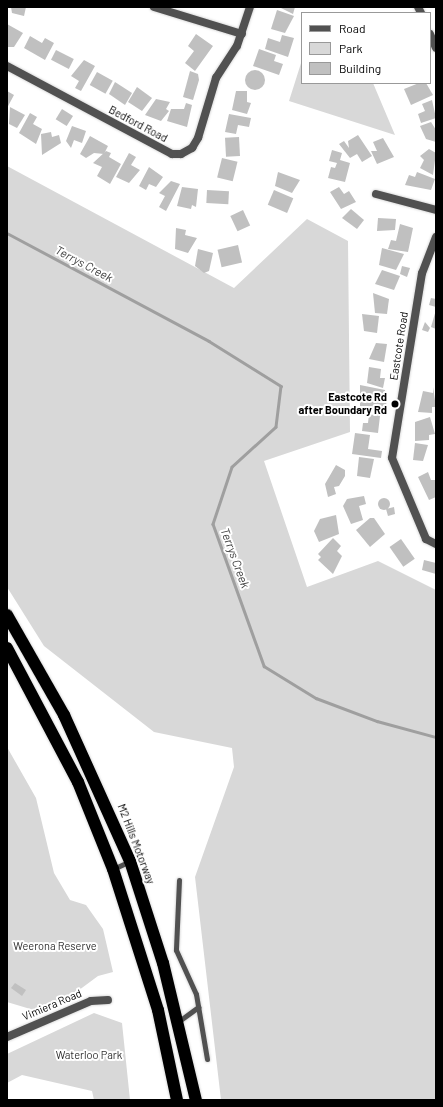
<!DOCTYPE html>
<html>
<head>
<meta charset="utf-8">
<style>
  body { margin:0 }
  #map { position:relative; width:443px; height:1107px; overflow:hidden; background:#fff; font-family:Barlow,sans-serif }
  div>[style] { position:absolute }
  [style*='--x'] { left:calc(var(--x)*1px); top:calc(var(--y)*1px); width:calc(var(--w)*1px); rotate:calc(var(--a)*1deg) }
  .green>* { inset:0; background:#d8d8d8 }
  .stream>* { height:2.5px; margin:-1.25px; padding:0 1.25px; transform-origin:1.25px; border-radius:1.25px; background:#9f9f9f }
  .building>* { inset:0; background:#c0c0c0; transform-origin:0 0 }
  .round { border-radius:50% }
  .roads { filter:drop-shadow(0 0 1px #dbdbdb) drop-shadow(0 0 1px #dbdbdb) }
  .service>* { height:5px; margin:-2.5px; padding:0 2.5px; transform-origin:2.5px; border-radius:2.5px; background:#515151 }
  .minor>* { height:8px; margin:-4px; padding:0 4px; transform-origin:4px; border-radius:4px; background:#515151 }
  .motorway>* { height:12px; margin:-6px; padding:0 6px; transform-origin:6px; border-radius:6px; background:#000 }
  .dots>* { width:11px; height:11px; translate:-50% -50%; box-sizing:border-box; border:2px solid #fff; border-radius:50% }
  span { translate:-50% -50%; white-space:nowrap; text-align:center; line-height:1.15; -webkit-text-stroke:4px #fff; paint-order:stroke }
  .street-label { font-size:11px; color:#000 }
  .poi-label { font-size:11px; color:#000; font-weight:700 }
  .right { translate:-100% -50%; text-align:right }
  .park-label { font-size:11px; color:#2f2f2f }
  .water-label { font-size:12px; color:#404040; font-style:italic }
  .frame { position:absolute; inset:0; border:8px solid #000; pointer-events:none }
  .legend { position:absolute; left:301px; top:12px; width:130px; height:72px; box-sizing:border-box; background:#fff; border:1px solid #999; margin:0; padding:5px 7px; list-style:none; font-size:12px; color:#000 }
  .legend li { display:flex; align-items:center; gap:8px; height:20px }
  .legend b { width:20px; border:1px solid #999 }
</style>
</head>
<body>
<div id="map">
  <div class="green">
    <div style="clip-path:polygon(302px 60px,302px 83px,373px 83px,395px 135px,289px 101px)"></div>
    <div style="clip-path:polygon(7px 166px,234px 288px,307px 219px,348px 241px,350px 432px,264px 461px,307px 587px,378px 561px,436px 590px,436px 1100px,221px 1100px,195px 877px,234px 767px,232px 748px,154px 732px,44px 646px,7px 587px)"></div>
    <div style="clip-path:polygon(7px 747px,36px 798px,54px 873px,70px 900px,86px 905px,103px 929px,113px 972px,98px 976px,71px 996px,37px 1011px,7px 1002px)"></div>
    <div style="clip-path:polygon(94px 1013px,122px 1023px,130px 1100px,94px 1100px,92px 1091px,22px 1075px,7px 1083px,7px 1054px)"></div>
  </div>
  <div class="stream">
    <div style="--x:7;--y:233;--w:229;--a:28.1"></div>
    <div style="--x:209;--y:341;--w:85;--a:32"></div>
    <div style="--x:281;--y:386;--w:41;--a:97"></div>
    <div style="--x:276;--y:427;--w:59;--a:137.7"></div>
    <div style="--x:232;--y:467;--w:60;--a:108.4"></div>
    <div style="--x:213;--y:524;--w:151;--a:70.2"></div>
    <div style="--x:264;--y:666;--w:61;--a:31.6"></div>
    <div style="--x:316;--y:698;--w:65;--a:20.7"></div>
    <div style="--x:377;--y:721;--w:61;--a:15.2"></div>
  </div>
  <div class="building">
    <div style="clip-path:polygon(11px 7px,26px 7px,24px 16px,12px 13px)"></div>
    <div style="clip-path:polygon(279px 7px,295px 7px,293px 14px)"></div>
    <div style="clip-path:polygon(277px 10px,294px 16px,285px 33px,271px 29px)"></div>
    <div style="clip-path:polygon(7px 24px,23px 33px,14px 47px,7px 47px)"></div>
    <div style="clip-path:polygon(196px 34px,213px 46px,195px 71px,185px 63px,194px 51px,188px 46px)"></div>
    <div style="clip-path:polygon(282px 35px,294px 38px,288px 57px,265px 49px,268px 38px,280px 42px)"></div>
    <div style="clip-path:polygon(30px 36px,42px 43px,45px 38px,54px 43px,45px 60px,24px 48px)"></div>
    <div style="clip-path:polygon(259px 49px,276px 55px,274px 61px,283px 64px,279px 75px,253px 66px)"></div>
    <div style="left:56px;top:50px;width:20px;height:11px;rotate:27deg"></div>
    <div style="clip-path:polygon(84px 60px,95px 66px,81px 91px,75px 88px,79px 81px,71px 76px)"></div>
    <div class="round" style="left:245px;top:70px;width:20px;height:20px"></div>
    <div style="clip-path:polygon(190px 71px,198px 74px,199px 80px,193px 100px,183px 97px)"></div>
    <div style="left:97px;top:72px;width:18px;height:15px;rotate:29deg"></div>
    <div style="clip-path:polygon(115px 82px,132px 93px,125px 105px,109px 94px)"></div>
    <div style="clip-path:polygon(419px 83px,426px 83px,433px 95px,411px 105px,404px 89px)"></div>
    <div style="clip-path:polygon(137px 87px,152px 98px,142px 111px,128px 102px)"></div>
    <div style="clip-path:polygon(7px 91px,14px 95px,7px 108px)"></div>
    <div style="clip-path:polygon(236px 91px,247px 91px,247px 102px,251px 103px,247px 114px,232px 110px)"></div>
    <div style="clip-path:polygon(156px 99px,170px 102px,166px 109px,169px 111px,161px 121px,145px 115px)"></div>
    <div style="clip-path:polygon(432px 100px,436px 118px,421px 123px,418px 114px,425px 111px,422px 104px)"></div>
    <div style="clip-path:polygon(186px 103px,192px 105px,187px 127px,167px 121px,171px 109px,184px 109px)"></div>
    <div style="clip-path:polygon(10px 107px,25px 115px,17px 128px,9px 124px)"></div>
    <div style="left:62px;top:109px;width:13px;height:12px;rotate:32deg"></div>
    <div style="clip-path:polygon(30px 113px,37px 117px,33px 124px,42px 129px,36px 144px,19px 133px)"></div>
    <div style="clip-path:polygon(229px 114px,251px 118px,249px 127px,238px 125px,236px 134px,225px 132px)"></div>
    <div style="clip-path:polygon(431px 122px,436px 130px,436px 142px,426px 139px,420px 126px)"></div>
    <div style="clip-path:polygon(72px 126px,86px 131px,82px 143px,74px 140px,71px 148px,66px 141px)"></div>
    <div style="clip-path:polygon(51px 132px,52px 137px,59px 135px,61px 143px,42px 155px,41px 134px)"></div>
    <div style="clip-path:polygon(358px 135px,372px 156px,362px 162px,357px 154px,350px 158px,339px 144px,344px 141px,349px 148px,348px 141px)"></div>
    <div style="clip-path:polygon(90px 136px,108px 146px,104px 154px,94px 153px,86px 158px,80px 154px)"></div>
    <div style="left:239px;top:137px;width:19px;height:14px;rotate:87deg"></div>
    <div style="clip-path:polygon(383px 138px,394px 157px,377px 164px,371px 151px,377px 151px,373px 142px)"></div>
    <div style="clip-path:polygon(429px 149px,436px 153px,433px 175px,420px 168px,424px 160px,420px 156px)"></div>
    <div style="clip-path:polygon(332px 150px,342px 153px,340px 160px,350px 163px,345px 182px,328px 178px,331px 167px,335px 168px,337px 163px,329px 161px)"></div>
    <div style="clip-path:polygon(106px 151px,111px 153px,109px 157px,121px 164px,110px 184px,97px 176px,102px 167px,93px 163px)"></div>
    <div style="clip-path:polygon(129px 153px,136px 157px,131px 165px,140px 170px,129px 183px,116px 177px)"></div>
    <div style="left:222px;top:158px;width:16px;height:20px;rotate:14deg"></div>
    <div style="clip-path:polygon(149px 167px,163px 177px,156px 187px,149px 184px,146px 190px,139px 186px)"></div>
    <div style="clip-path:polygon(278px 172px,300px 180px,292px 193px,275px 186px)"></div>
    <div style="clip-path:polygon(417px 172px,435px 179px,431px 190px,405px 185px,409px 175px,415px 177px)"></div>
    <div style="clip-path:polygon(171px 181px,180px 184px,166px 211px,159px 207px,165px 196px,159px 193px)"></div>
    <div style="clip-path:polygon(182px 187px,198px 189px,196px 207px,192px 205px,191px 209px,177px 206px)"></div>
    <div style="clip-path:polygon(339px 187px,344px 194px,349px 191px,356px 202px,341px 209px,330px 192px)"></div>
    <div style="left:207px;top:190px;width:22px;height:13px;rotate:3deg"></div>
    <div style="left:274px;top:190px;width:21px;height:16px;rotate:23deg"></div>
    <div style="clip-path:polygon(351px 209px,364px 220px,357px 229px,342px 218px)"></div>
    <div style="left:243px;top:210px;width:17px;height:14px;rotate:65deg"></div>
    <div style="clip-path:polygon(378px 218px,396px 219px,395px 230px,377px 231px)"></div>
    <div style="clip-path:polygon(400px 224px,413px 228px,408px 252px,388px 249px,391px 240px,396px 241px)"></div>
    <div style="clip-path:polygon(176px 228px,186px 230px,185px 235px,197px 238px,188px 253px,175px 249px)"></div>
    <div style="left:238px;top:245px;width:18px;height:21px;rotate:77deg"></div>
    <div style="clip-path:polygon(382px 248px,404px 254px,396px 270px,379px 265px)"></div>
    <div style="clip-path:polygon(198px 249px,213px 253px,209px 271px,204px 273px,195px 266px)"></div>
    <div style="clip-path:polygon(402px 266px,410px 268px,407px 277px,400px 274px)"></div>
    <div style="clip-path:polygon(382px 270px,400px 276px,394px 290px,375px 284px)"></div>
    <div style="clip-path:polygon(373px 293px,389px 299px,387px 314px,375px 313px)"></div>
    <div style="clip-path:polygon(431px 298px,436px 299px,436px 307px,429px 305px)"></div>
    <div style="clip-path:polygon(436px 310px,436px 329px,431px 327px)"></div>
    <div style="clip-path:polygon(362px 314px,379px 316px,377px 333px,364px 331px)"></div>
    <div style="clip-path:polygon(425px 322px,430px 328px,428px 332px,422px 330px)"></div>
    <div style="clip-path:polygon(376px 343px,387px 344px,384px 362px,369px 359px)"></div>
    <div style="clip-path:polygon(369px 367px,381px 369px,380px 378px,385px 378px,383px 388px,367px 383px)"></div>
    <div style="clip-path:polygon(360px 385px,385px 390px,387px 410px,360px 406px)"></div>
    <div style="clip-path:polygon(433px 387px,436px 407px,432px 407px,432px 413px,418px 412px,423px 391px,433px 393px)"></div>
    <div style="clip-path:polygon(375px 410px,380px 416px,378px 433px,362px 431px,363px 423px,368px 423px,369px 414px,374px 415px)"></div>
    <div style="clip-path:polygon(430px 417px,435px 434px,429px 435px,429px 440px,415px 441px,415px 422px)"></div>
    <div style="clip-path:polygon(355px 433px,370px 435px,368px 449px,382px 451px,381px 458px,352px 454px)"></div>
    <div style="clip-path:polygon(415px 443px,428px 445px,423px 461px,413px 460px)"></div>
    <div style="clip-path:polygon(359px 457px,374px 459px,370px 478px,357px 476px)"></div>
    <div style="clip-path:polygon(336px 465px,345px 470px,345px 476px,339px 486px,334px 487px,336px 494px,328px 497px,325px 484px)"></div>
    <div style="clip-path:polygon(428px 472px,431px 480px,436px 480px,436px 497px,429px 500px,418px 477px)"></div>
    <div style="clip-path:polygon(364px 496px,366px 504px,359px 506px,363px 520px,351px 524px,343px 506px,347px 499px)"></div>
    <div class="round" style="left:378px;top:498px;width:12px;height:12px"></div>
    <div style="clip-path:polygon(394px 507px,395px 514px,388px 516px,386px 509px)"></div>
    <div style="clip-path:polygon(336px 515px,339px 534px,319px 542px,314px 531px,320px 519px)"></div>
    <div style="clip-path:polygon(370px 518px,374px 518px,385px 534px,370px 547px,356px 530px)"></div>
    <div style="clip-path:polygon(333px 538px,341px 546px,337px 551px,342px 556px,333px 574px,318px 560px,321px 557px,318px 554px)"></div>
    <div style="left:401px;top:539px;width:24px;height:14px;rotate:55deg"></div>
    <div style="clip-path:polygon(424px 560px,436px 563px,436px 574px,422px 570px)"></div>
    <div style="clip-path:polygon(15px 983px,26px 990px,22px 996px,11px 988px)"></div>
  </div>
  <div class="roads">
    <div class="service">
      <div style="--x:113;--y:869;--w:19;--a:-25"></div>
      <div style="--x:179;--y:880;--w:70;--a:92.5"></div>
      <div style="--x:176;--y:950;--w:48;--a:65.6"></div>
      <div style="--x:196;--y:994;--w:66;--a:80.4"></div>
      <div style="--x:179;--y:1021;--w:24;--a:-36"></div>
    </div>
    <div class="minor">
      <div style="--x:154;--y:7;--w:92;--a:17.1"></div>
      <div style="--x:418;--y:7;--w:7;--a:63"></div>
      <div style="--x:430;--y:34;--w:15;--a:67"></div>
      <div style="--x:7;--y:66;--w:187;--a:28.1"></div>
      <div style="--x:172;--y:154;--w:9;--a:0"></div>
      <div style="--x:181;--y:154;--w:13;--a:-29"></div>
      <div style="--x:192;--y:148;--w:12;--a:-59"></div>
      <div style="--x:198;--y:138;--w:63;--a:-73.3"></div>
      <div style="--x:216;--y:78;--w:38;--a:-57"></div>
      <div style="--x:237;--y:46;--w:41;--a:-71.6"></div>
      <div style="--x:376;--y:194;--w:62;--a:14.9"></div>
      <div style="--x:436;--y:237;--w:39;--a:111"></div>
      <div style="--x:422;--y:273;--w:187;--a:99.2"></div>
      <div style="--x:392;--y:458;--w:88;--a:67.2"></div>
      <div style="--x:426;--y:539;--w:11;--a:27"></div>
      <div style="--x:7;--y:1037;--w:91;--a:-23.2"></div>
      <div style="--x:91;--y:1001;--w:17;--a:-3"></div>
    </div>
    <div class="motorway">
      <div style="--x:7;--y:615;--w:115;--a:60.3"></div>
      <div style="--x:64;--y:715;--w:160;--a:65.7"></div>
      <div style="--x:130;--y:861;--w:107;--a:72.1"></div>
      <div style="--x:163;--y:963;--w:141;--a:76.5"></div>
      <div style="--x:7;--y:648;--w:152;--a:62.1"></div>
      <div style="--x:78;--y:782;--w:94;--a:68.1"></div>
      <div style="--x:113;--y:869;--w:148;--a:72.3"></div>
      <div style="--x:158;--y:1010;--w:92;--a:78.1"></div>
    </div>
  </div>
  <div class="dots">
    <div style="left:395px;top:404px;background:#000"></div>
  </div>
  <div class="street-label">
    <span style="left:138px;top:124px;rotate:28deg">Bedford Road</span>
    <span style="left:399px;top:346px;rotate:-81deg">Eastcote Road</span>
    <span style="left:136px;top:844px;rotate:69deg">M2 Hills Motorway</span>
    <span style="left:52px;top:1005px;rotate:-23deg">Vimiera Road</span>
  </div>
  <div class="poi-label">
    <span class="right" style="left:387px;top:404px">Eastcote Rd<br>after Boundary Rd</span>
  </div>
  <div class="park-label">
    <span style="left:55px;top:946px">Weerona Reserve</span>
    <span style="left:89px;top:1055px">Waterloo Park</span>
  </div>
  <div class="water-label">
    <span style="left:84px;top:264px;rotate:28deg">Terrys Creek</span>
    <span style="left:235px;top:558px;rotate:70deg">Terrys Creek</span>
  </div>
  <div class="frame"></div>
  <ul class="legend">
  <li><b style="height:5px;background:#515151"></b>Road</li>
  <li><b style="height:11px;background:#d8d8d8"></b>Park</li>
  <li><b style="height:11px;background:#c0c0c0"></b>Building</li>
  </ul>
</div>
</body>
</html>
